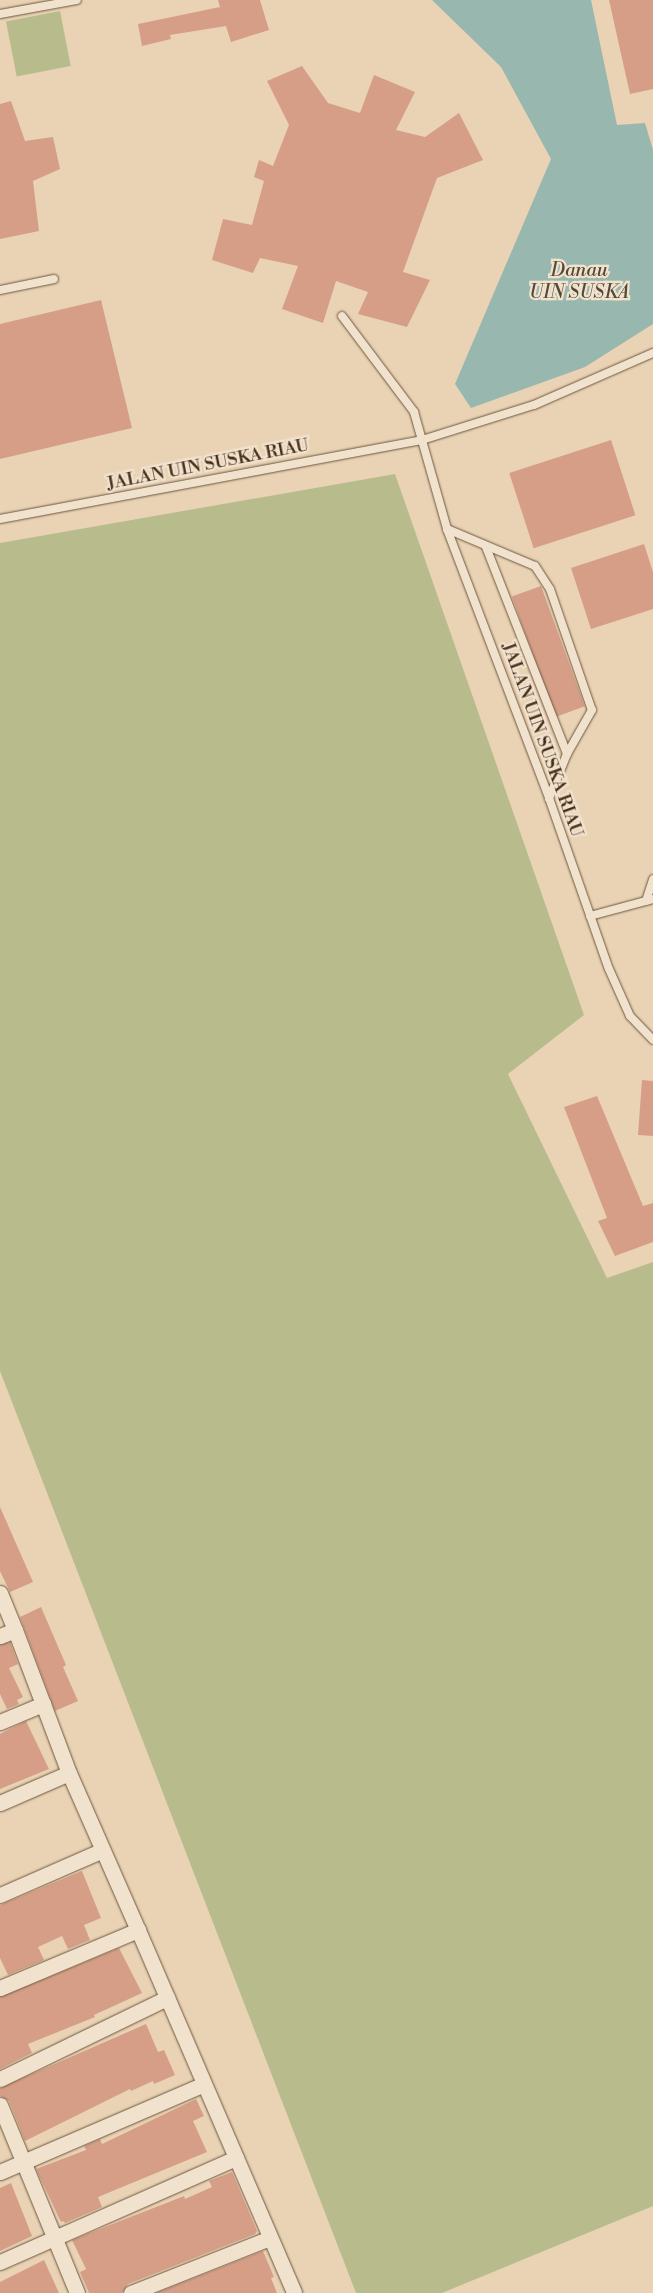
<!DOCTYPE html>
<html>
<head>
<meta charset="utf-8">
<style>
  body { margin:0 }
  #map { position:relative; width:653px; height:2293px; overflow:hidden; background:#e9d3b4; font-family:"Libre Bodoni",serif }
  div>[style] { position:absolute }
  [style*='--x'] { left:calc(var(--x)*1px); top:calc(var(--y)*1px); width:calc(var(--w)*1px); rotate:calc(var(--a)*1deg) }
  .green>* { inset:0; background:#b8bc8c; transform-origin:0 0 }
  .water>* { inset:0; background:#97b7af }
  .building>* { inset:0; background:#d69e87; transform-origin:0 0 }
  .roads { filter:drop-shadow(0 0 1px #6d563f) drop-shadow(0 0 1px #6d563f) }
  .service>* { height:8px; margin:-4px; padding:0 4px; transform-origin:4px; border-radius:4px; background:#f1e2ce }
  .minor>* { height:15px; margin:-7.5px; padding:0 7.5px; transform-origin:7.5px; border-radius:7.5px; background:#f1e2ce }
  span { translate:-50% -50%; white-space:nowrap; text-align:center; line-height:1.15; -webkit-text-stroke:4.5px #f1e2ce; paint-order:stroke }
  .street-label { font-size:18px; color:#442c18 }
  .water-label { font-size:19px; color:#554836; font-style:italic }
</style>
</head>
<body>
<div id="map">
  <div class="green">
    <div style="left:60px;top:11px;width:56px;height:55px;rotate:79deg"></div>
    <div style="clip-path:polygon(395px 474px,584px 1015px,508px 1074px,607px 1278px,653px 1262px,653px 2206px,442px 2293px,356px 2293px,0 1371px,0 543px)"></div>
  </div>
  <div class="water">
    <div style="clip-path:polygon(432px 0,591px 0,617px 125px,645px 123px,653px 150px,653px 324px,585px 367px,471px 408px,455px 384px,551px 159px,501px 67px)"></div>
  </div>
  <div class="building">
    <div style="clip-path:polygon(218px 0,260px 0,269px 30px,231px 42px,226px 26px,170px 35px,171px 39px,142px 46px,138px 24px,220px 7px)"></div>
    <div style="clip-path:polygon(609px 0,653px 0,653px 89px,630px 94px)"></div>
    <div style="clip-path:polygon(302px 66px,328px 103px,360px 113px,374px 75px,415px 92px,396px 130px,425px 137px,459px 113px,483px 160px,437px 178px,403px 272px,430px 280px,407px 327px,358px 314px,368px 292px,336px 281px,323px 323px,282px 309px,298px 266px,260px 258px,253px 273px,212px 260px,223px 219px,252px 225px,264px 181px,254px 177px,259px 160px,273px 166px,289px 125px,267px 81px)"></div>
    <div style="clip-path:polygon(11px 101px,25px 141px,53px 137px,60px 169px,33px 181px,39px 231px,0 239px,0 104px)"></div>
    <div style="clip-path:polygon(101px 300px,132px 428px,0 459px,0 324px)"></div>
    <div style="left:611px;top:440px;width:79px;height:107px;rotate:72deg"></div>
    <div style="clip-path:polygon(644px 544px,653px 572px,653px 609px,591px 629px,571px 568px)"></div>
    <div style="left:541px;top:586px;width:128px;height:31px;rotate:70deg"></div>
    <div style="clip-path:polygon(642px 1080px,653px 1081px,653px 1136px,638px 1135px)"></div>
    <div style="clip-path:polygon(597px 1096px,643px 1206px,653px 1203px,653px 1242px,615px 1256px,598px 1221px,607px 1218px,564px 1107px)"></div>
    <div style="clip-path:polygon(0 1507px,33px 1582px,10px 1592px,0 1571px)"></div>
    <div style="clip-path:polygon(41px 1607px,66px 1665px,63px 1667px,78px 1701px,55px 1711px,20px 1617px)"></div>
    <div style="clip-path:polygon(10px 1642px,18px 1664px,9px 1668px,23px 1697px,17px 1700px,19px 1704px,7px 1709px,0 1694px,0 1645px)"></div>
    <div style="clip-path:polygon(26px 1721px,49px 1769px,0 1789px,0 1734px)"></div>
    <div style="clip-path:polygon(82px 1871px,101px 1918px,84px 1925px,90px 1940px,68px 1949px,62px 1936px,38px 1947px,44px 1960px,8px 1975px,0 1958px,0 1905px)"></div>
    <div style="clip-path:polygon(119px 1948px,142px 1993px,94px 2015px,95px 2017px,28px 2044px,32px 2053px,0 2069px,0 1997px)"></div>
    <div style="clip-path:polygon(146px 2024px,158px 2052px,164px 2050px,175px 2075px,154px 2084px,153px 2081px,131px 2091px,130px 2089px,25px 2141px,9px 2101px,0 2096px,0 2088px)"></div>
    <div style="clip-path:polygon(196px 2099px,204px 2116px,193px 2121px,207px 2152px,98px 2197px,102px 2207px,65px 2223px,63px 2221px,61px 2222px,36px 2169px,86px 2150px,84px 2146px,100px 2139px,102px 2144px)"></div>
    <div style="clip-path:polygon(232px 2172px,257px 2231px,255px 2234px,128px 2284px,122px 2293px,89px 2293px,80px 2272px,86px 2269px,72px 2240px,184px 2196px,185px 2199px,212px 2187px,209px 2181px)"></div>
    <div style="clip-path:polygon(11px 2183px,32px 2236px,0 2251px,0 2188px)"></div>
    <div style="clip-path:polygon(263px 2251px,274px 2277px,271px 2278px,277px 2293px,156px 2293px)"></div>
    <div style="clip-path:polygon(44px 2260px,59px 2293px,0 2293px,0 2282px)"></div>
  </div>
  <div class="roads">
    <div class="service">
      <div style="--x:0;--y:14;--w:78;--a:-10.3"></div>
      <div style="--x:0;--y:290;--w:55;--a:-11.5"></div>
      <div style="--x:342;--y:316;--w:120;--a:53.1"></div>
      <div style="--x:414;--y:412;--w:122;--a:74.2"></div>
      <div style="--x:447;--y:529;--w:288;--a:69.2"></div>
      <div style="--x:549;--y:798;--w:181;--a:70.7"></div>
      <div style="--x:609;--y:969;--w:51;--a:65.9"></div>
      <div style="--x:630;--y:1016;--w:33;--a:46"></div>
      <div style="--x:0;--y:519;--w:429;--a:-10.6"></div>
      <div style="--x:422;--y:440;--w:117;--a:-17.4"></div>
      <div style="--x:534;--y:405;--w:130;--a:-23.6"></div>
      <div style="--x:447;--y:529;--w:95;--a:22.8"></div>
      <div style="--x:535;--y:566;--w:27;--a:57"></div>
      <div style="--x:550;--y:589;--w:128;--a:70.9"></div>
      <div style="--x:592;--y:710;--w:51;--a:119.6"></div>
      <div style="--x:567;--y:754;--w:48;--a:112.2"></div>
      <div style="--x:486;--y:547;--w:222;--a:68.6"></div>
      <div style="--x:646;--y:901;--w:23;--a:-72"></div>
      <div style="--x:590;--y:916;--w:65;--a:-15.1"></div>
    </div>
    <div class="minor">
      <div style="--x:0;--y:1593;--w:40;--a:68"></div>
      <div style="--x:15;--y:1630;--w:16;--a:158"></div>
      <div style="--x:15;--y:1630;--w:79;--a:69.3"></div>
      <div style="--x:0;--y:1722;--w:47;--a:-22.7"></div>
      <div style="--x:43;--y:1704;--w:74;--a:69.4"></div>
      <div style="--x:0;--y:1803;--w:75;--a:-23.5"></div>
      <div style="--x:69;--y:1773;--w:171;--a:66.3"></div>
      <div style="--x:0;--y:1895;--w:112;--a:-23.6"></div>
      <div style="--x:0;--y:1988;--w:150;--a:-22.8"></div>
      <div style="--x:138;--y:1930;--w:395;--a:66.7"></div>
      <div style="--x:0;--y:2079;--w:186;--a:-25.9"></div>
      <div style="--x:0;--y:2105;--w:203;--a:67.7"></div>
      <div style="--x:0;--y:2172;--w:222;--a:-23.3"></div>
      <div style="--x:0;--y:2262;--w:258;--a:-23.8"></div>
      <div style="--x:131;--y:2293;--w:149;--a:-21.6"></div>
    </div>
  </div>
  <div class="street-label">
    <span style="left:208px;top:465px;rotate:-11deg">JALAN UIN SUSKA RIAU</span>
    <span style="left:542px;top:740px;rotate:70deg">JALAN UIN SUSKA RIAU</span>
  </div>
  <div class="water-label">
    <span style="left:579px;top:282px">Danau<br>UIN SUSKA</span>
  </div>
</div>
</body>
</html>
